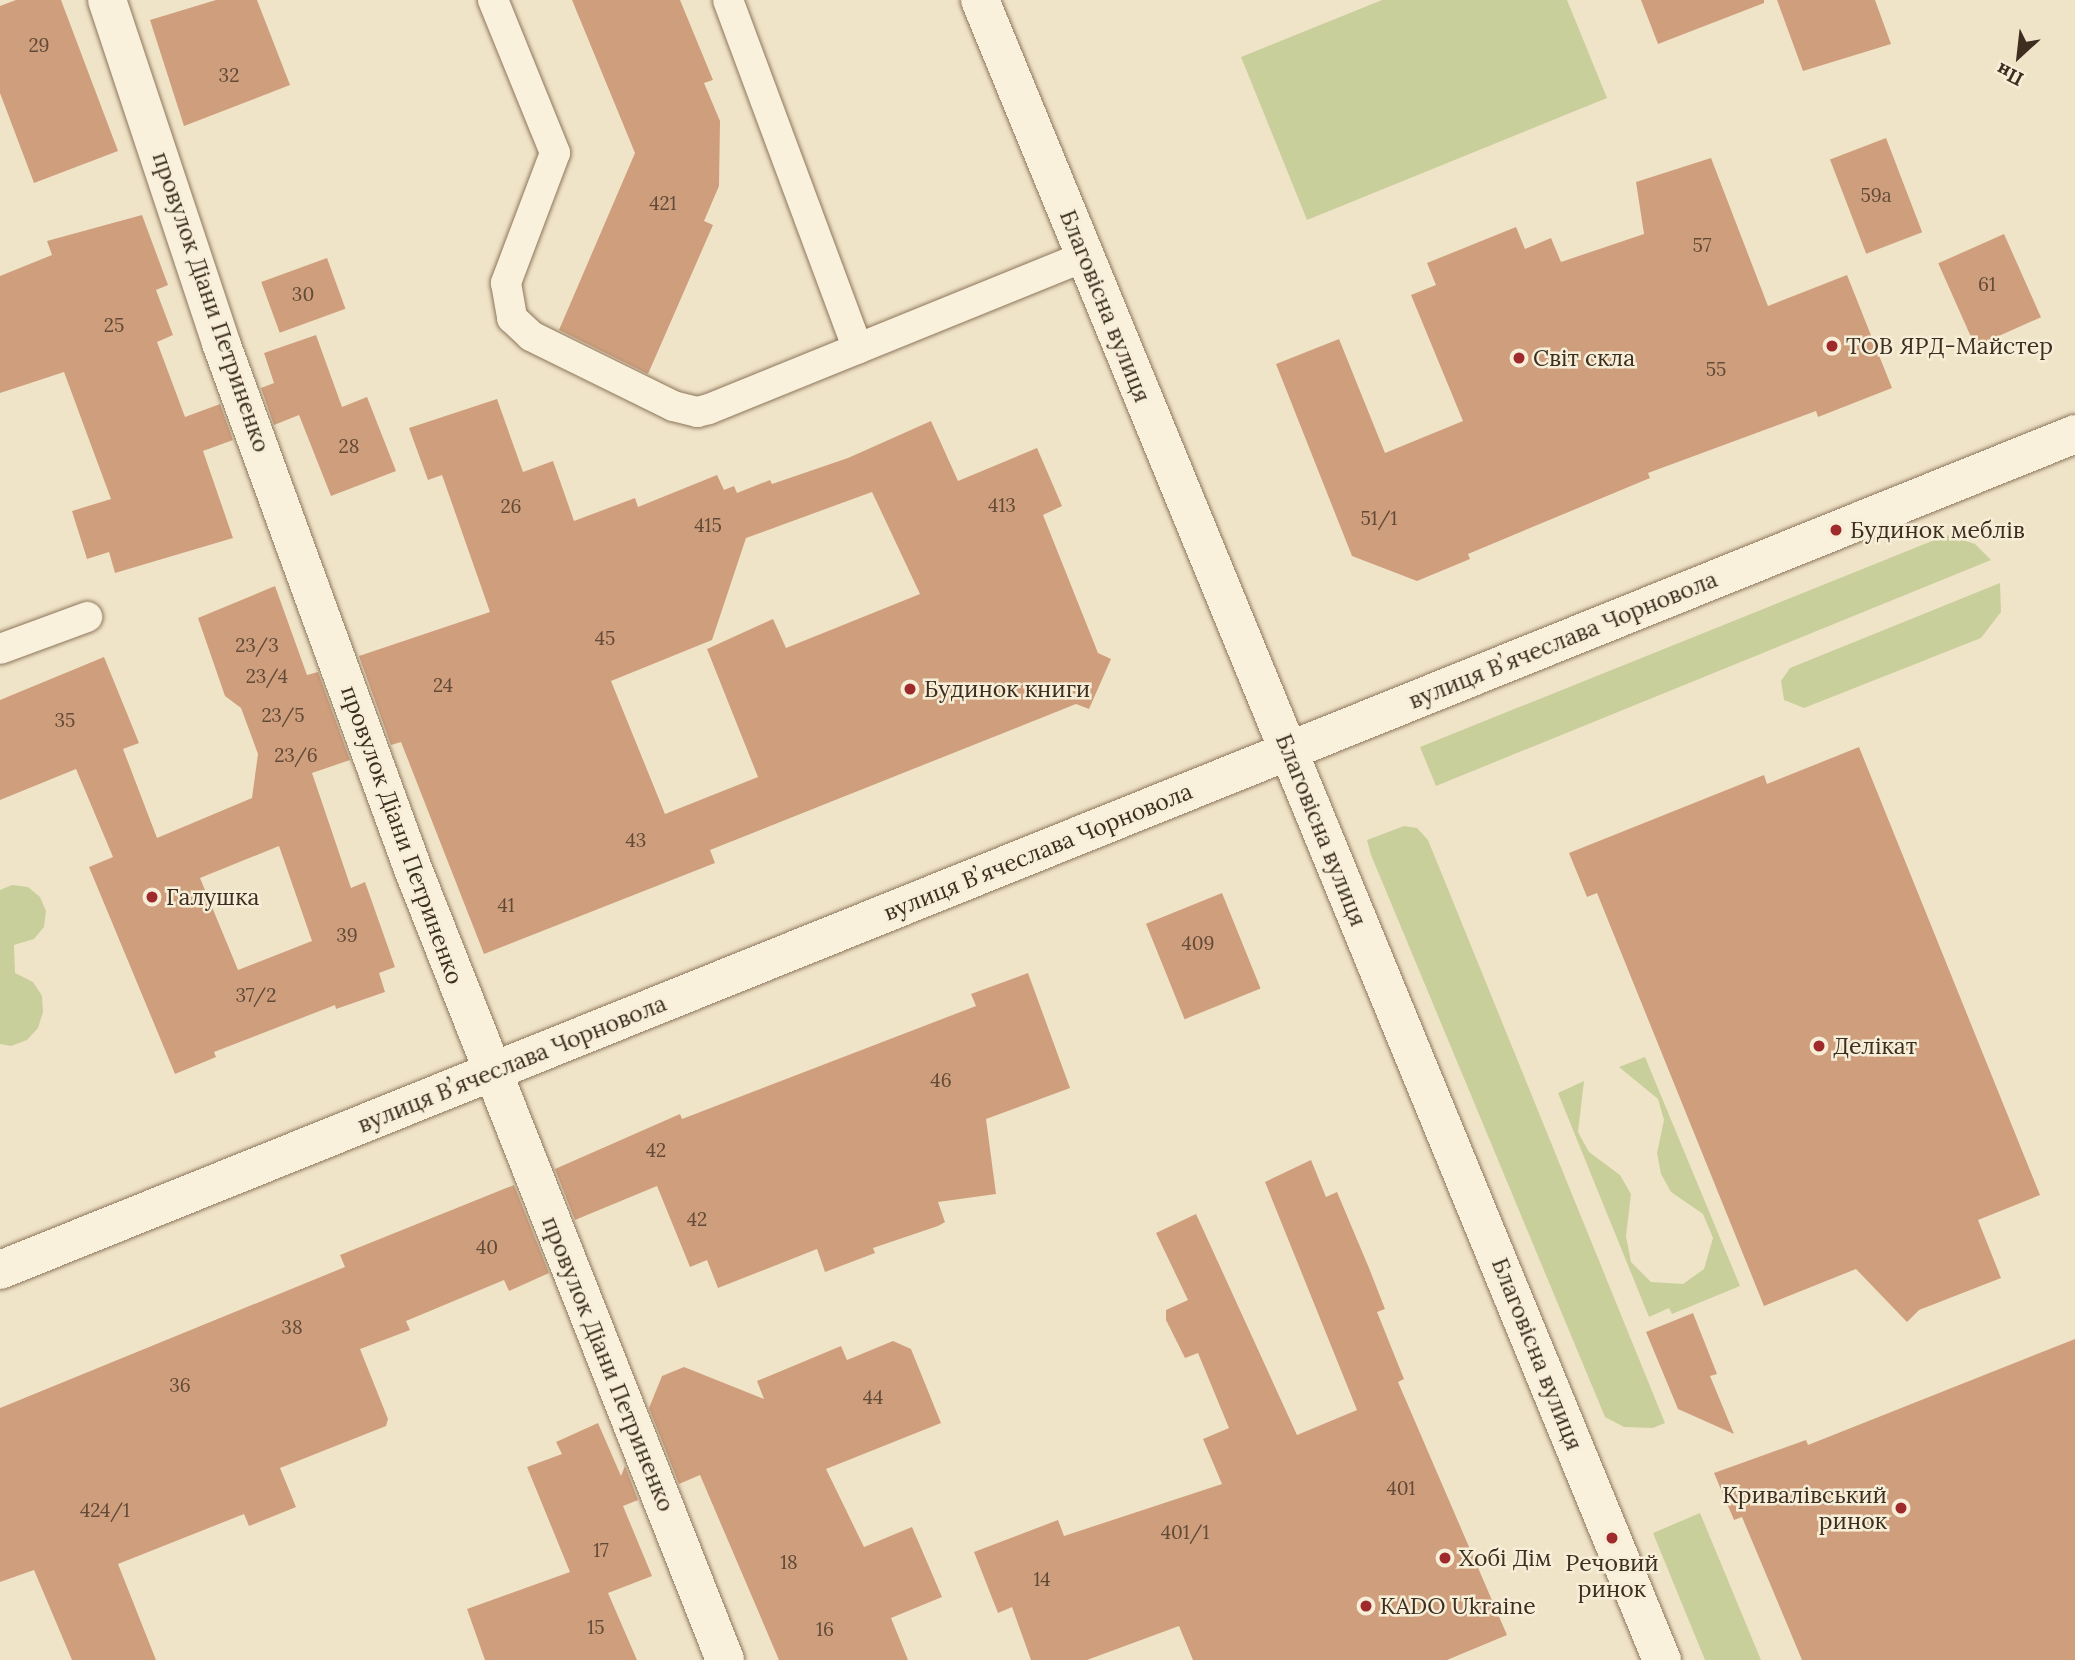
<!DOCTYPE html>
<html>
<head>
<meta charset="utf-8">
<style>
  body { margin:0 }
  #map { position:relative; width:2075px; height:1660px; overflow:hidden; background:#f0e4c8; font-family:Lora,serif }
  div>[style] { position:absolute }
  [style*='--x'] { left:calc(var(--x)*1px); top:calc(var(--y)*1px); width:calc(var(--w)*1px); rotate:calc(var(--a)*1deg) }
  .green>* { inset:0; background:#c9cf9b }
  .building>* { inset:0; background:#cf9f7d; transform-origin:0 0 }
  .roads { filter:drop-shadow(0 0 2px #8d765c) drop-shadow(0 0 2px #8d765c) }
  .service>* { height:30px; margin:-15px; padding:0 15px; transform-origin:15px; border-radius:15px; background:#faf1dc }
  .minor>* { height:38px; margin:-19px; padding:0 19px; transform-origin:19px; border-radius:19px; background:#faf1dc }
  .secondary>* { height:38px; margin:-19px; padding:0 19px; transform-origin:19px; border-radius:19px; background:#faf1dc }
  .dots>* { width:19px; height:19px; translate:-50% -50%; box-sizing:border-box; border:4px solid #f7eed8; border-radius:50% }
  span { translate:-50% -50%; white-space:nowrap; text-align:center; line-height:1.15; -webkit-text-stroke:5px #f7eed8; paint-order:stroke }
  .number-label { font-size:19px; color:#624a37 }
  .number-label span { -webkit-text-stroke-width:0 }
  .street-label { font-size:23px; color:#3d2e20 }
  .poi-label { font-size:23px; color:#3d2e20 }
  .left { translate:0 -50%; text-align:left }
  .right { translate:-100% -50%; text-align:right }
  .north { position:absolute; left:1984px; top:21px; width:70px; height:70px; -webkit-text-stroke:5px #f7eed8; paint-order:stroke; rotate:207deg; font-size:19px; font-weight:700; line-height:28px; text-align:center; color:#3d2e20 }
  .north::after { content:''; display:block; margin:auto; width:24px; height:32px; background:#3d2e20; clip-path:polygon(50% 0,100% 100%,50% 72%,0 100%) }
</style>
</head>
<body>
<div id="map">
  <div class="green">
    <div style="clip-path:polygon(1382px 0,1567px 0,1607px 98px,1307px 220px,1241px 57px)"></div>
    <div style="clip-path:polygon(1947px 535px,1975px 544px,1991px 560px,1436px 786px,1420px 747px)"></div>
    <div style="clip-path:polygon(2000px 583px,2001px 612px,1981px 638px,1804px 708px,1784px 700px,1781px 681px,1790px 668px)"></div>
    <div style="clip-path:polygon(1404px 826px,1417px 828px,1428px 840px,1665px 1423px,1653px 1428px,1624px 1427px,1605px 1417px,1371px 855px,1367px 840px)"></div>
    <div style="clip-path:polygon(12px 885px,28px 887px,40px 897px,46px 911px,44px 927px,34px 939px,14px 945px,15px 973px,33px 982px,42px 996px,43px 1012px,38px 1028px,27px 1040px,11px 1046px,0 1044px,0 890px)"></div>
    <div style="clip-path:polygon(1645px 1057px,1740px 1286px,1672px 1314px,1669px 1308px,1649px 1317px,1558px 1093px,1584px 1081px,1578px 1132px,1589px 1152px,1620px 1175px,1631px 1194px,1626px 1236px,1631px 1262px,1651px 1282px,1683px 1284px,1704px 1269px,1713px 1238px,1703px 1214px,1671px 1192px,1661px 1174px,1657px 1153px,1664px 1120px,1658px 1099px,1619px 1067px)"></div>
    <div style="clip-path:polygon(1700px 1513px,1761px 1660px,1705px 1660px,1653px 1533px)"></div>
  </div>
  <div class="building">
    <div style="clip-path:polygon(16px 0,61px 0,118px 151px,34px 183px,0 93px,0 6px)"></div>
    <div style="clip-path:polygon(216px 0,257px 0,290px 85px,184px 126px,150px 20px)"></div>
    <div style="clip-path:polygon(572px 0,680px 0,713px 80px,704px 83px,720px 121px,719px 186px,704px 221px,713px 225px,648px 374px,559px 330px,635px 153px)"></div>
    <div style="clip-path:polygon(1641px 0,1764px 0,1764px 3px,1658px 44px)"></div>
    <div style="clip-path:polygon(1777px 0,1875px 0,1891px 44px,1803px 71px)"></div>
    <div style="left:1886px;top:138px;width:101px;height:60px;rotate:69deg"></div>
    <div style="clip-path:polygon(1711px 158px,1768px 306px,1847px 275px,1892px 388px,1818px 417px,1816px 411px,1648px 473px,1650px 478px,1468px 554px,1470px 559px,1417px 581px,1352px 556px,1276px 364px,1339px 339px,1385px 453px,1463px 421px,1411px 295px,1436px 285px,1427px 263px,1516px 227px,1525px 249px,1551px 238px,1561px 262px,1644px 234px,1636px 182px)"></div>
    <div style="clip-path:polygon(142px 215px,168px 285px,156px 290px,173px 335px,157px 342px,185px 417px,220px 404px,233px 440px,203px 451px,233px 538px,115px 573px,109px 552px,87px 559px,72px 511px,111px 499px,64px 372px,0 393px,0 276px,52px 255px,47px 241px)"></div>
    <div style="left:2004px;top:234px;width:91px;height:72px;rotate:66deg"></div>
    <div style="left:327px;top:258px;width:54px;height:70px;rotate:70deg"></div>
    <div style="clip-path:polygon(316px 335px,342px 407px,367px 397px,396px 471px,331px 496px,299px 415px,274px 425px,261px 388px,274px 383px,264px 353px)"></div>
    <div style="clip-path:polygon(evenodd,497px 399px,523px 472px,553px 461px,574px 521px,635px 498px,638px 507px,717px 475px,724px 490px,734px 486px,737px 493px,770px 480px,772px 484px,848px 458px,931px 421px,958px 481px,1037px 448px,1062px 506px,1043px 515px,1098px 653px,1111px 659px,1089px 709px,1076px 704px,710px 850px,715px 863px,484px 954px,401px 742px,391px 745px,359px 656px,490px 612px,442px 475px,428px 480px,409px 428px,497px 399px,872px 492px,920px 594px,786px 648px,773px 619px,707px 649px,758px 777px,665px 814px,611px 681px,712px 640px,746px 538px,872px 492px)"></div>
    <div style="clip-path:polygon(evenodd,275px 586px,307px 675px,318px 672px,350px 760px,312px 773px,351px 888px,365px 882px,395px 967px,379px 973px,385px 992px,336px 1009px,335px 1005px,214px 1052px,216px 1057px,175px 1074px,89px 867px,113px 857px,76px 769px,0 800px,0 700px,104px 657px,139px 743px,123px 749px,157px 838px,252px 798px,258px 754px,241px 708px,225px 696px,198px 618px,275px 586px,279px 846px,312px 941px,238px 970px,200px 878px,279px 846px)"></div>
    <div style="clip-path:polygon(1859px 747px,2040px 1195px,1978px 1220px,2001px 1278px,1919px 1310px,1907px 1322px,1856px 1269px,1764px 1306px,1597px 893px,1587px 897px,1569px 853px,1764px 775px,1767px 784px)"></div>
    <div style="left:1222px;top:893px;width:103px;height:82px;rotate:68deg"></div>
    <div style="clip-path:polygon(1028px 973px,1070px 1088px,986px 1119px,996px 1194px,938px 1202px,945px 1222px,938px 1226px,873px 1248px,875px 1253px,825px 1272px,817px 1249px,718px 1288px,707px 1260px,690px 1267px,657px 1186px,575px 1220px,555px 1169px,680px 1114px,682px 1119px,976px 1006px,971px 994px)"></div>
    <div style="clip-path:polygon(1311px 1160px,1326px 1197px,1337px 1192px,1369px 1268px,1385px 1309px,1377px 1312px,1404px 1379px,1398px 1382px,1507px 1635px,1447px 1660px,1193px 1660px,1179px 1626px,1087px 1660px,1031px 1660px,1012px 1607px,998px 1613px,974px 1552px,1058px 1520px,1064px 1536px,1222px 1484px,1203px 1439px,1229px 1428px,1198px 1353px,1185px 1358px,1166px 1320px,1166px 1310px,1188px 1300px,1156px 1233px,1196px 1214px,1297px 1435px,1357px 1410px,1265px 1182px)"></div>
    <div style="clip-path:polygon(514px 1185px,549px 1273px,509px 1291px,504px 1280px,406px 1321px,410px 1330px,360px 1349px,388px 1419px,386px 1426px,280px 1468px,296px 1507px,249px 1526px,244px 1514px,118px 1564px,156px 1660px,72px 1660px,34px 1570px,0 1582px,0 1408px,345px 1267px,340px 1255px)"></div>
    <div style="clip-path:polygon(1693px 1313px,1717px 1374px,1710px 1376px,1734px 1434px,1678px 1409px,1646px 1332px)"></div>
    <div style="clip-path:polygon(2075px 1339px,2075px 1660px,1802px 1660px,1742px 1517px,1734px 1520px,1714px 1473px,1806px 1440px,1808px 1445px)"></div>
    <div style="clip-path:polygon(893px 1341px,911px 1349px,941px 1423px,826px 1469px,864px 1547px,912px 1527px,942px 1597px,891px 1618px,908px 1660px,779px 1660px,700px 1475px,679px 1484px,649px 1408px,662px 1376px,684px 1367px,764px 1399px,757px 1381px,841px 1346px,847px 1360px)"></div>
    <div style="clip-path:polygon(598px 1423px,621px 1476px,625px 1466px,638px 1500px,623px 1506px,652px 1576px,608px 1593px,637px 1660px,485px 1660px,467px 1609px,570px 1572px,527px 1467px,562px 1454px,556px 1442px)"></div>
  </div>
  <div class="roads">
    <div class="service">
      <div style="--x:493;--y:0;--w:165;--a:67.9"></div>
      <div style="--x:555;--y:153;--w:139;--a:110.7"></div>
      <div style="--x:506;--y:283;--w:36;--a:80"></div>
      <div style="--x:512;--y:318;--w:26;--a:43"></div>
      <div style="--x:531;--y:336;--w:158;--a:26.2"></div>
      <div style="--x:673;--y:406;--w:25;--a:14"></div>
      <div style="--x:697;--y:412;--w:12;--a:-14"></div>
      <div style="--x:709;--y:409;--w:405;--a:-22.1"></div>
      <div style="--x:728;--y:0;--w:372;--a:69.6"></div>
      <div style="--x:0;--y:649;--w:93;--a:-20.2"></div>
    </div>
    <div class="minor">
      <div style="--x:107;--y:0;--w:361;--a:71.6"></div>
      <div style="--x:221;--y:343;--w:560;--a:69.95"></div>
      <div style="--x:413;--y:869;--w:850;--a:68.47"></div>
    </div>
    <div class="secondary">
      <div style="--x:980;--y:0;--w:1795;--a:67.67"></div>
      <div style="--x:0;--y:1270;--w:2237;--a:-21.94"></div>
    </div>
  </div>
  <div class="dots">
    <div style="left:1832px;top:346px;background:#9e2a2b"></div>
    <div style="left:1519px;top:358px;background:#9e2a2b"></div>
    <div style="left:1836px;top:530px;background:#9e2a2b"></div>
    <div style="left:910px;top:689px;background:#9e2a2b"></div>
    <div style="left:152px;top:897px;background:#9e2a2b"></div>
    <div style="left:1819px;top:1046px;background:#9e2a2b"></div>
    <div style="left:1901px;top:1508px;background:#9e2a2b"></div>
    <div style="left:1612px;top:1538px;background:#9e2a2b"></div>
    <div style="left:1445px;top:1558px;background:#9e2a2b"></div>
    <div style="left:1366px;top:1606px;background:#9e2a2b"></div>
  </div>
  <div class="number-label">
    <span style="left:39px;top:46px">29</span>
    <span style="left:229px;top:76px">32</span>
    <span style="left:1876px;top:196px">59а</span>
    <span style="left:663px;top:204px">421</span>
    <span style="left:1702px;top:246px">57</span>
    <span style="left:1987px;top:285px">61</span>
    <span style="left:303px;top:295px">30</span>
    <span style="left:114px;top:326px">25</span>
    <span style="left:1716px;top:370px">55</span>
    <span style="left:349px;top:447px">28</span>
    <span style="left:1002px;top:506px">413</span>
    <span style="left:511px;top:507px">26</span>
    <span style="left:1379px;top:519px">51/1</span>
    <span style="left:708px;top:526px">415</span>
    <span style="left:605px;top:639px">45</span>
    <span style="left:257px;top:646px">23/3</span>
    <span style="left:267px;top:677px">23/4</span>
    <span style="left:443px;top:686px">24</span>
    <span style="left:283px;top:716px">23/5</span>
    <span style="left:65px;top:721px">35</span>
    <span style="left:296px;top:756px">23/6</span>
    <span style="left:636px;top:841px">43</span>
    <span style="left:506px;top:906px">41</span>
    <span style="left:347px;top:936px">39</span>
    <span style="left:1198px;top:944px">409</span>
    <span style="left:256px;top:996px">37/2</span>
    <span style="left:941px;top:1081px">46</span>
    <span style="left:656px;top:1151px">42</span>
    <span style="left:697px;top:1220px">42</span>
    <span style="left:487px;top:1248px">40</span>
    <span style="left:292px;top:1328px">38</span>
    <span style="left:180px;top:1386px">36</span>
    <span style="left:873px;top:1398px">44</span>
    <span style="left:1401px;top:1489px">401</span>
    <span style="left:105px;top:1511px">424/1</span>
    <span style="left:1185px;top:1533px">401/1</span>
    <span style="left:601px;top:1551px">17</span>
    <span style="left:789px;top:1563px">18</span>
    <span style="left:1042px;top:1580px">14</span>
    <span style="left:596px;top:1628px">15</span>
    <span style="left:825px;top:1630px">16</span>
  </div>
  <div class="street-label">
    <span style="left:211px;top:302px;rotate:71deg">провулок Діани Петриненко</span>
    <span style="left:1105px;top:306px;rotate:68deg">Благовісна вулиця</span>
    <span style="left:1563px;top:640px;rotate:-22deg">вулиця Вʼячеслава Чорновола</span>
    <span style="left:1321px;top:830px;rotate:68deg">Благовісна вулиця</span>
    <span style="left:402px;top:835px;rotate:70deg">провулок Діани Петриненко</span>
    <span style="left:1038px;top:852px;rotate:-22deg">вулиця Вʼячеслава Чорновола</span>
    <span style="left:512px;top:1064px;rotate:-22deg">вулиця Вʼячеслава Чорновола</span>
    <span style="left:1537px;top:1354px;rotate:68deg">Благовісна вулиця</span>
    <span style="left:608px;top:1364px;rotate:68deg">провулок Діани Петриненко</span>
  </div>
  <div class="poi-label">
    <span class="left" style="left:1846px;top:346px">ТОВ ЯРД-Майстер</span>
    <span class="left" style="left:1533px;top:358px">Світ скла</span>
    <span class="left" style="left:1850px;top:530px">Будинок меблів</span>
    <span class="left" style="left:924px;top:689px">Будинок книги</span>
    <span class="left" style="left:166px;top:897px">Галушка</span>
    <span class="left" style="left:1833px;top:1046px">Делікат</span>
    <span class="right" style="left:1887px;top:1508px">Кривалівський<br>ринок</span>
    <span class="left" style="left:1459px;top:1558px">Хобі Дім</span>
    <span style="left:1612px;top:1576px">Речовий<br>ринок</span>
    <span class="left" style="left:1380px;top:1606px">KADO Ukraine</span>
  </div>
  <div class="north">Пн</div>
</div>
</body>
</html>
